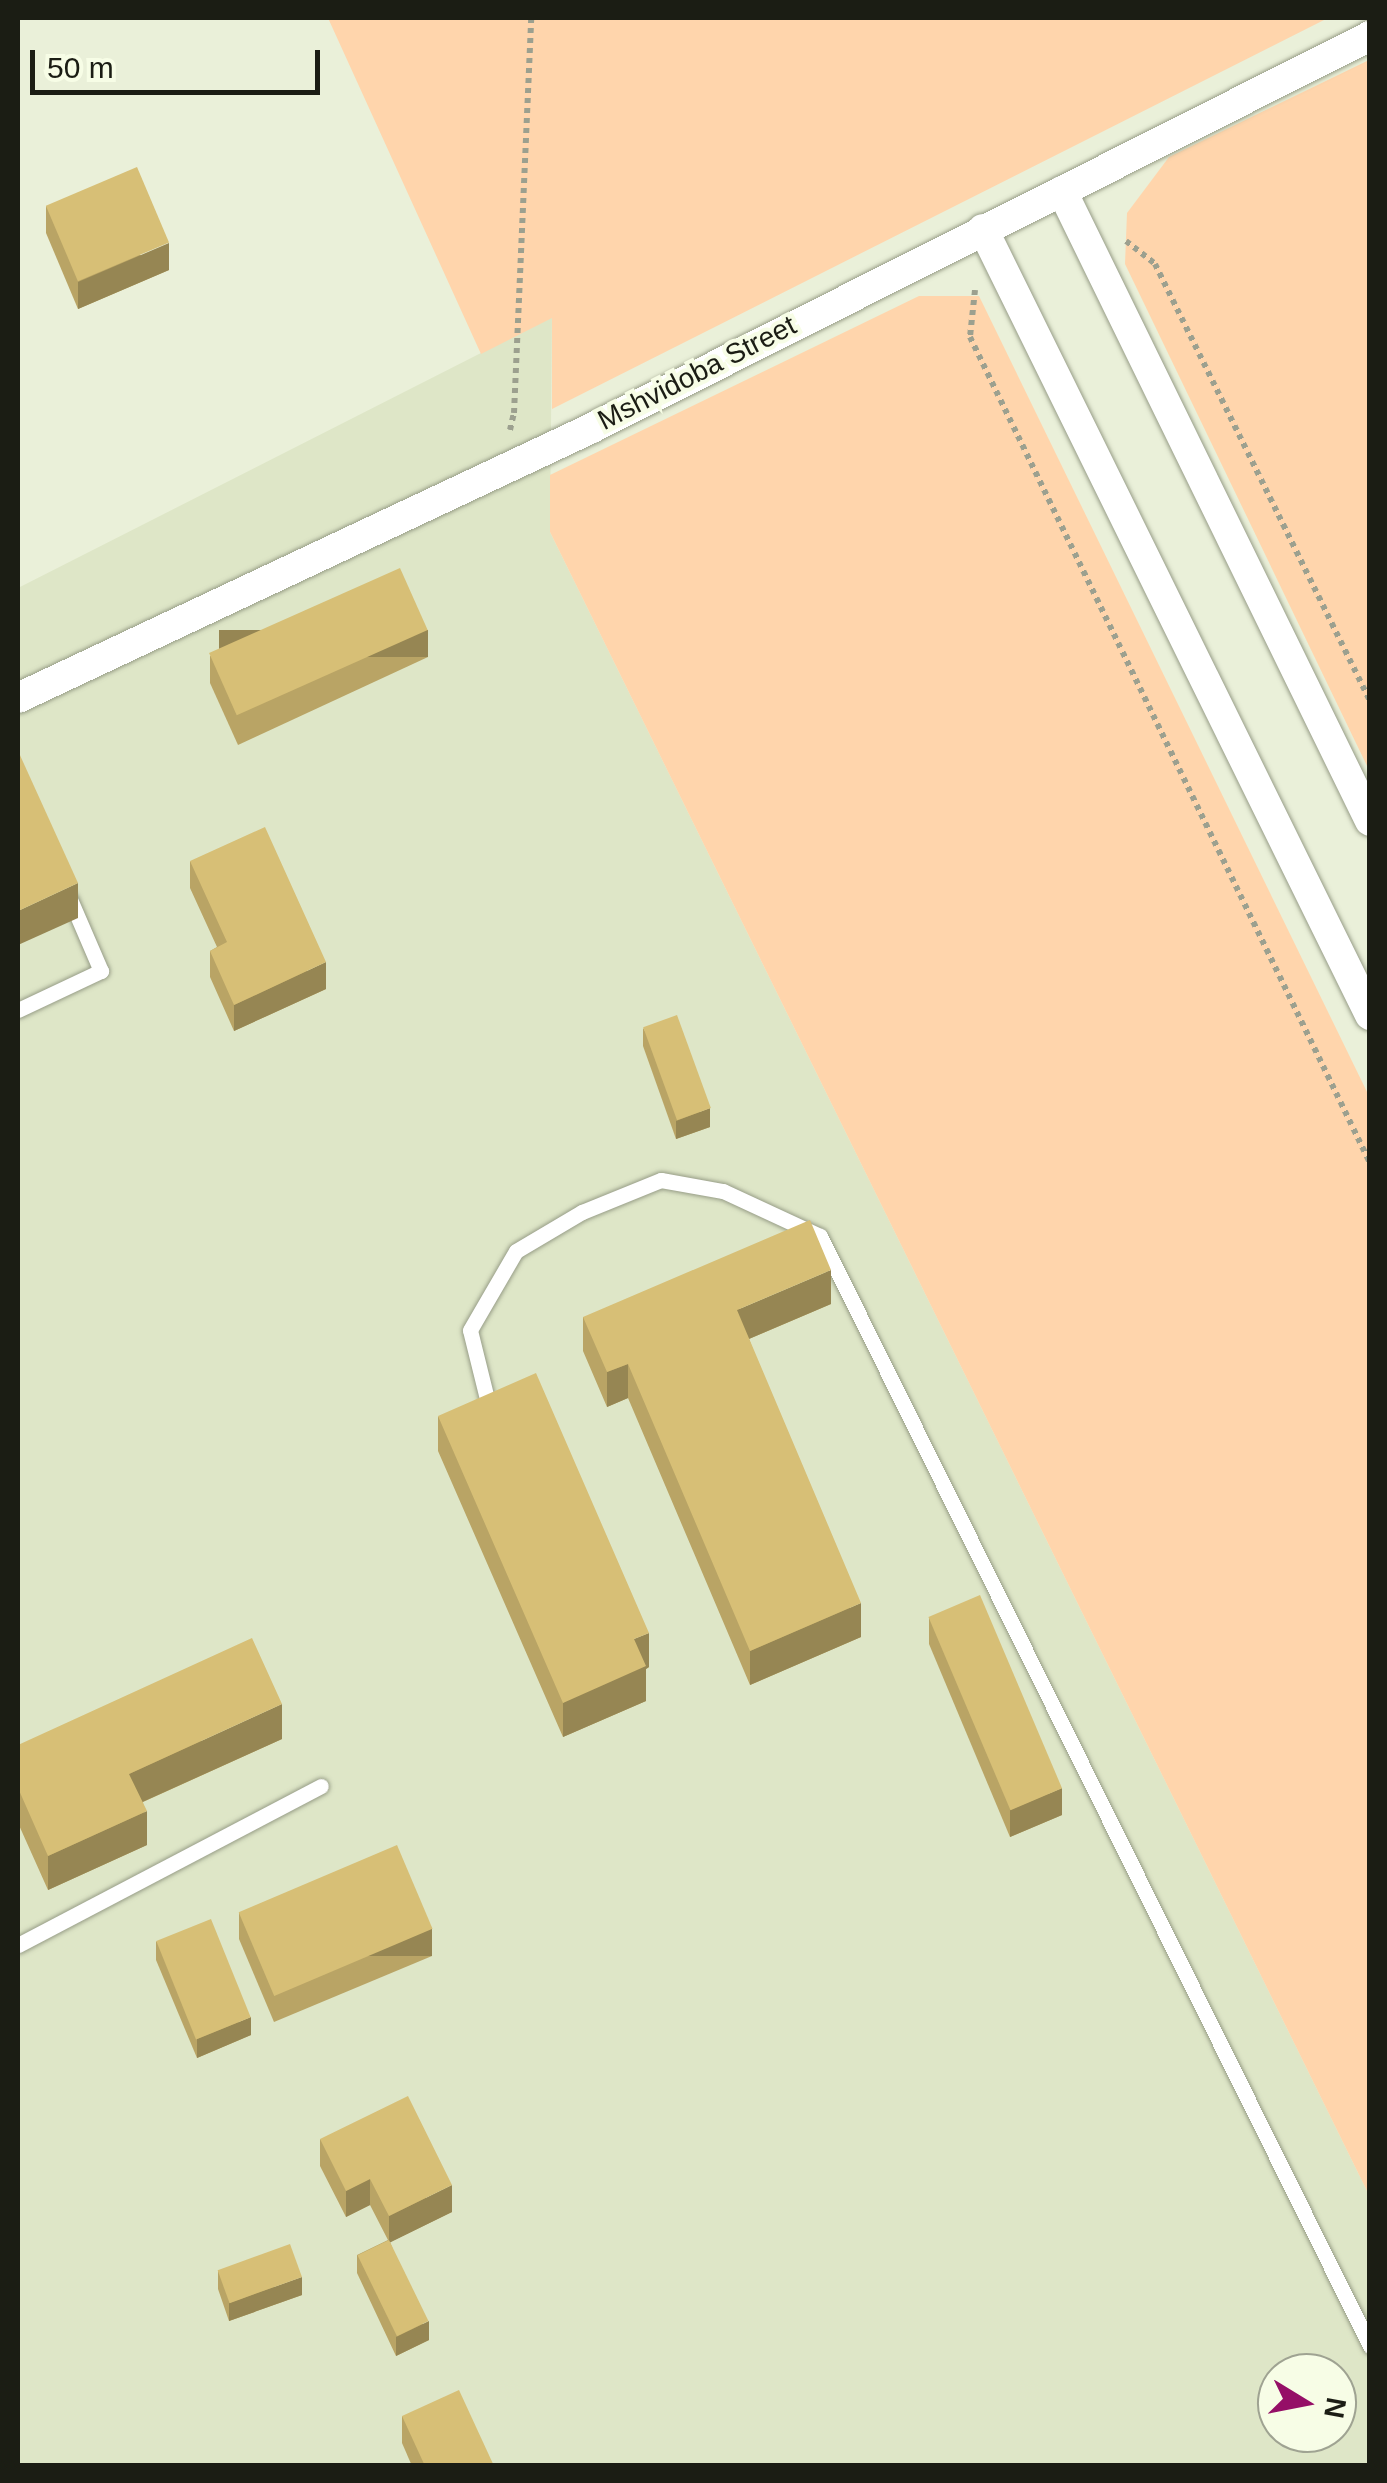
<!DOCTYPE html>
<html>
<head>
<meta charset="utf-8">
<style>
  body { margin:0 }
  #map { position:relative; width:1387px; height:2483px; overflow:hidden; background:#eaf0d9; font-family:Arial,sans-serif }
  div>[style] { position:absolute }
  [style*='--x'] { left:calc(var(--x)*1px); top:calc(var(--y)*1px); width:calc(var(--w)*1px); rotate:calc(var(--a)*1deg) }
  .built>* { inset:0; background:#dee6c7 }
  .green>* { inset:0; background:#ffd5ac }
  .path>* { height:6px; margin-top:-3px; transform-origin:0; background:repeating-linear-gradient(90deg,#9ca08f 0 5px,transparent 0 10px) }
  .roads { filter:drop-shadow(0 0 2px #979d87) drop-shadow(0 0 2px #979d87) }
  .service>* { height:15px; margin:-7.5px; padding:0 7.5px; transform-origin:7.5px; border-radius:7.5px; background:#fff }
  .minor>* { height:30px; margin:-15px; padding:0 15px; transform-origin:15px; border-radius:15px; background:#fff }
  .wall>* { inset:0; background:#b9a465 }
  .shaded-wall>* { inset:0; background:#968653; transform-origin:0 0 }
  .building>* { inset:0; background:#d7bf76; transform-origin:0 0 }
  span { translate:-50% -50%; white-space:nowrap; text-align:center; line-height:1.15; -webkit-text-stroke:8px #f7fde6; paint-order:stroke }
  .street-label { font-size:28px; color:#1b1d14 }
  .frame { position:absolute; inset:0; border:20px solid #1b1d14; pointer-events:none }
  .north { position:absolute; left:1257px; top:2353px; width:100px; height:100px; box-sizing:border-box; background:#f7fde6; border:2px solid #9fa392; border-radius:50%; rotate:100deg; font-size:28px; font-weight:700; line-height:40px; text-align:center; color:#1b1d14 }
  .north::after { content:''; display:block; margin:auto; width:35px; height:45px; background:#950f67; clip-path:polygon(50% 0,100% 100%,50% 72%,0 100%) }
  .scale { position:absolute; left:30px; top:50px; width:290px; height:45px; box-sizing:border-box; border:5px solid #1b1d14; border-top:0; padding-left:12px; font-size:30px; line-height:35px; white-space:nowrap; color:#1b1d14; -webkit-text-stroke:8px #f7fde6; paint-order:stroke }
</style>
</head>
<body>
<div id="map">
  <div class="built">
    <div style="clip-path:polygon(evenodd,552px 317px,550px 532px,1369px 2195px,1369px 2465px,18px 2466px,18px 588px,552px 317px,1277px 2373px,1337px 2373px,1337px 2433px,1277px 2433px,1277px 2373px)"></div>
  </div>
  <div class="green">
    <div style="clip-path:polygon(328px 18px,1328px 18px,552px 409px,552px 318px,481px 354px)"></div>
    <div style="clip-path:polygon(1369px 60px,1369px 770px,1125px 264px,1127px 213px,1169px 157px)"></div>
    <div style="clip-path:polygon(919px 296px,979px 296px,1369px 1096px,1369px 2195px,550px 532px,550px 475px)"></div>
  </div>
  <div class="path">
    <div style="--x:1126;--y:241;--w:37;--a:38"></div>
    <div style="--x:1155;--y:264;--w:487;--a:63.8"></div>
    <div style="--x:975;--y:290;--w:47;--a:96.1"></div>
    <div style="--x:970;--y:337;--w:918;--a:64.16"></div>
    <div style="--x:510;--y:430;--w:17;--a:-77"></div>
    <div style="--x:514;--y:413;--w:395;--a:-87.5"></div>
  </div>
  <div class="roads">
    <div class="service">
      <div style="--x:18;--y:1010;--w:92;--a:-25.2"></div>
      <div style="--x:101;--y:971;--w:78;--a:-113.3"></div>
      <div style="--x:490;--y:1411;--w:83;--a:-103.9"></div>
      <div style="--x:470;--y:1330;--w:91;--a:-59.8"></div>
      <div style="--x:516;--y:1251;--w:77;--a:-30.6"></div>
      <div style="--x:582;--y:1212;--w:85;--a:-22.1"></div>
      <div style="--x:661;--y:1180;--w:63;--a:10.1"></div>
      <div style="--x:723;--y:1191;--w:107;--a:24.9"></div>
      <div style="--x:820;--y:1236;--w:1239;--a:63.64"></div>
      <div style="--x:18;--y:1945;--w:342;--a:-27.7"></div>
    </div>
    <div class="minor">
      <div style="--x:1062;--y:191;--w:701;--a:63.95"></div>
      <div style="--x:983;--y:229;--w:876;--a:63.79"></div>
      <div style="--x:18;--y:698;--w:634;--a:-25.19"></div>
      <div style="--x:592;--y:428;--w:871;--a:-26.74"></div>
    </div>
  </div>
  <div class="wall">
    <div style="clip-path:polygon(46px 206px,169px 270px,78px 309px,46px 233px)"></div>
    <div style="clip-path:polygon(210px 656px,428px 657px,238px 745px,210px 683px)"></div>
    <div style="clip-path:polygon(190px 861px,326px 989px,234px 1031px,210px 977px,210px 951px,217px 947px,190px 888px)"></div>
    <div style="clip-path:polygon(643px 1028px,710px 1127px,676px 1139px,643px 1046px)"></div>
    <div style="clip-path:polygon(831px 1304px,749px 1339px,861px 1637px,750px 1685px,628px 1398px,607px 1407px,583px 1351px,583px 1317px)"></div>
    <div style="clip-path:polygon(438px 1416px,649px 1667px,646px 1669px,646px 1701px,563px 1737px,438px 1451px)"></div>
    <div style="clip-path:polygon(929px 1617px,1062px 1815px,1010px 1837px,929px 1644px)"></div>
    <div style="clip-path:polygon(282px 1739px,143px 1802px,147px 1845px,48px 1890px,18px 1823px,18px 1745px)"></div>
    <div style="clip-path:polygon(239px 1912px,432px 1956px,274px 2022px,239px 1939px)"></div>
    <div style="clip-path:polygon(156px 1941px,251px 2035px,197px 2058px,156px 1960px)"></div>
    <div style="clip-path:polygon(320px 2139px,452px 2212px,390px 2242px,429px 2340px,396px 2356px,357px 2273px,357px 2255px,388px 2240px,370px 2205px,346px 2217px,320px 2166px)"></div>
    <div style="clip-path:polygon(218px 2270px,302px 2295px,229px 2321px,218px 2289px)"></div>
    <div style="clip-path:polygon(402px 2416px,494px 2466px,412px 2466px,402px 2443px)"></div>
  </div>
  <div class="shaded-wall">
    <div style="clip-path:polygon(169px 243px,169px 270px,78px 309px,78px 282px)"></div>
    <div style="left:428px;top:630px;width:27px;height:209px;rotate:90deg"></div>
    <div style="clip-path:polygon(78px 883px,78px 918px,18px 945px,18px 911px)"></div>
    <div style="clip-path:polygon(326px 962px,326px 989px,234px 1031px,234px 1005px)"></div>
    <div style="clip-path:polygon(710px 1108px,710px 1127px,676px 1139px,676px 1121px)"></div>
    <div style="clip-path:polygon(831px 1270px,831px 1304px,737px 1344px,737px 1310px)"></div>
    <div style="clip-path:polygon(628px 1364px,628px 1398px,607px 1407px,607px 1372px)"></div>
    <div style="clip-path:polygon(861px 1603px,861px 1637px,750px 1685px,750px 1651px)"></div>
    <div style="clip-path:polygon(649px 1633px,649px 1667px,646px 1669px,646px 1701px,563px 1737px,563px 1703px,634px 1639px)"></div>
    <div style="clip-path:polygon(282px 1704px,282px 1739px,129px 1808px,129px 1774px)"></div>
    <div style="clip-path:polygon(1062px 1788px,1062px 1815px,1010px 1837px,1010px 1810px)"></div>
    <div style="clip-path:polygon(147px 1811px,147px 1845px,48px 1890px,48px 1856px)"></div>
    <div style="left:432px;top:1929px;width:27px;height:171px;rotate:90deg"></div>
    <div style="clip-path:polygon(251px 2017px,251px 2035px,197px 2058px,197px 2039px)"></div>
    <div style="clip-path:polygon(370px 2179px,370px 2205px,346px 2217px,346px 2191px)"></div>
    <div style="clip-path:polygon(452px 2185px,452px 2212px,389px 2243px,389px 2216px)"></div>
    <div style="clip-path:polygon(302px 2277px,302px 2295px,229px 2321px,229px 2303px)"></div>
    <div style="clip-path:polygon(429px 2321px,429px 2340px,396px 2356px,396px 2337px)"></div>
  </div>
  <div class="building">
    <div style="left:137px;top:167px;width:82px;height:99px;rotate:67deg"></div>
    <div style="left:400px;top:568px;width:68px;height:209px;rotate:66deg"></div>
    <div style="clip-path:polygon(19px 753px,78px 883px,18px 911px,18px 754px)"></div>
    <div style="clip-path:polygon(265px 827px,326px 962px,234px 1005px,210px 951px,227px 942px,190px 861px)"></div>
    <div style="left:677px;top:1015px;width:99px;height:36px;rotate:70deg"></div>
    <div style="clip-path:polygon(810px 1220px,831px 1270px,737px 1310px,861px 1603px,750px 1651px,628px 1364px,607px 1372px,583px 1317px)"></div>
    <div style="clip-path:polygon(536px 1373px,649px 1633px,634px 1639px,646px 1666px,563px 1703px,438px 1416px)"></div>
    <div style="left:980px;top:1595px;width:210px;height:56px;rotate:67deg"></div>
    <div style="clip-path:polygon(252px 1638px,282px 1704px,129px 1774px,147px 1811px,48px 1856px,18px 1788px,18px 1745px)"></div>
    <div style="left:397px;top:1845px;width:91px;height:172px;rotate:67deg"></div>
    <div style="left:211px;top:1919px;width:106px;height:59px;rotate:68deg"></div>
    <div style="clip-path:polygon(408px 2096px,452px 2185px,389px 2216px,370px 2179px,346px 2191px,320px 2139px)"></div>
    <div style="left:389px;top:2240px;width:90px;height:35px;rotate:64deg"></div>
    <div style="left:290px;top:2244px;width:35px;height:77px;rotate:70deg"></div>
    <div style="clip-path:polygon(459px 2390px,494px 2466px,425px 2466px,402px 2416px)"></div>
  </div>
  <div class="street-label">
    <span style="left:697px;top:373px;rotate:-27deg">Mshvidoba Street</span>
  </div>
  <div class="frame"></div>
  <div class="north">N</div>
  <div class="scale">50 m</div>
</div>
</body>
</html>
